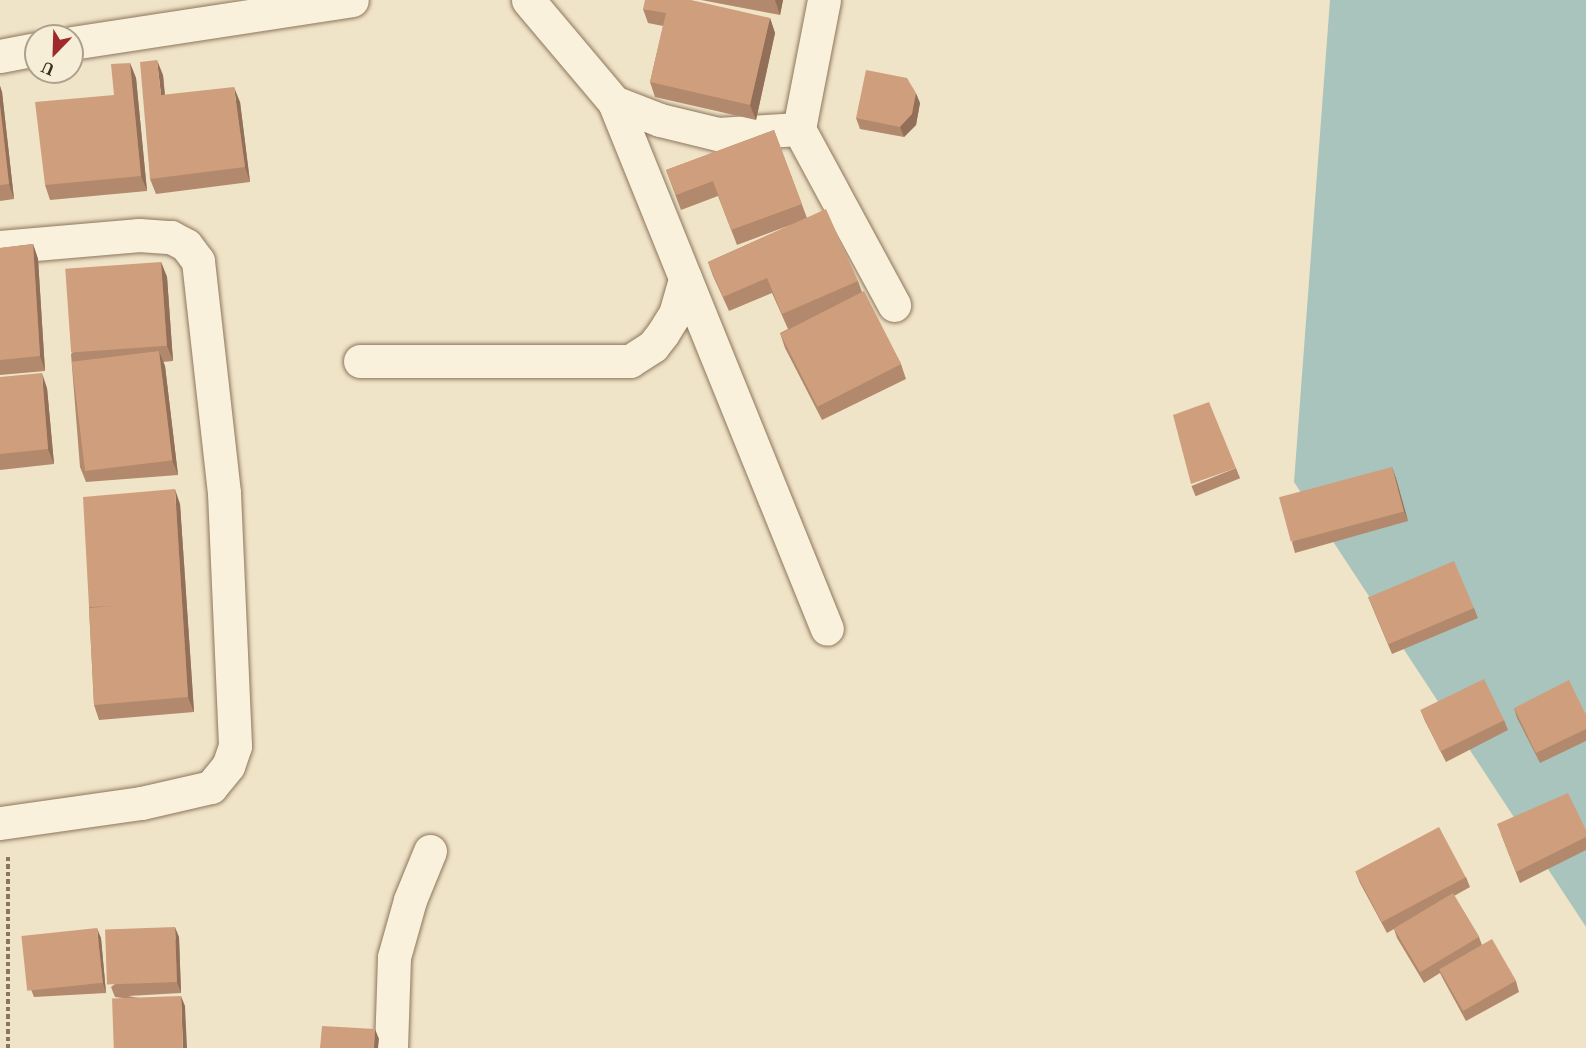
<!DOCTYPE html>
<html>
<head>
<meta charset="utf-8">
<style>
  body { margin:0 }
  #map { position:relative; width:1586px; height:1048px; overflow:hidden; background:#f0e4c8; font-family:"Noto Serif",serif }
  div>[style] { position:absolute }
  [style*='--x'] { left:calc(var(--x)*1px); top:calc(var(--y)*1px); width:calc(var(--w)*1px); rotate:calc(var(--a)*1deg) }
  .water>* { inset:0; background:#a9c4bc }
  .path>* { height:4px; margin-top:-2px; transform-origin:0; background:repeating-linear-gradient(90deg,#8d765c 0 4.5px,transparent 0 7.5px) }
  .roads { filter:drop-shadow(0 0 2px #8d765c) drop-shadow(0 0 2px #8d765c) }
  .minor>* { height:33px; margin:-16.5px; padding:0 16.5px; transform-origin:16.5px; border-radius:16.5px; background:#faf1dc }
  .wall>* { inset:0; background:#b2896c; transform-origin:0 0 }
  .shaded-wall>* { inset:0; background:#916f58 }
  .building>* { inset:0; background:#cf9f7d; transform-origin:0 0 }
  span { translate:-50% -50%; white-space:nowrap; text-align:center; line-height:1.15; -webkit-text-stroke:4.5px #f7eed8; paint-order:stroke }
  .north { position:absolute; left:24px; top:24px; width:60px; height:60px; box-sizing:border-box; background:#f7eed8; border:2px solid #ada18e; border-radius:50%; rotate:203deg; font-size:16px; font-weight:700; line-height:24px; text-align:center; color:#3d2e20 }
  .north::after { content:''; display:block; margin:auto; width:21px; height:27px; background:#9e2a2b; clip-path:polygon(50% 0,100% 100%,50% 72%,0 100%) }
</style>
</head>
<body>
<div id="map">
  <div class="water">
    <div style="clip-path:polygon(1330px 0,1586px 0,1586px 927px,1294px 482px)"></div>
  </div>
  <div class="path">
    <div style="--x:8;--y:857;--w:191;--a:90"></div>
  </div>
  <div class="roads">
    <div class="minor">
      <div style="--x:528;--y:0;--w:133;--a:49.9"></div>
      <div style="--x:614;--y:102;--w:49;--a:21.4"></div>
      <div style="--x:660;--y:120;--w:60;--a:13.6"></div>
      <div style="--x:718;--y:134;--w:81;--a:-3.5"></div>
      <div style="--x:824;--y:0;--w:131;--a:101"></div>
      <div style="--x:799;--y:129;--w:200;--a:61.6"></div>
      <div style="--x:72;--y:43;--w:283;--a:-8.7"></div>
      <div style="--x:0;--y:56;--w:37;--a:-11"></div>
      <div style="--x:614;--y:102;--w:568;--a:67.99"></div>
      <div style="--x:0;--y:247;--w:140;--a:-4.9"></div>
      <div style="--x:139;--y:235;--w:32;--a:4"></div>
      <div style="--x:171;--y:237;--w:17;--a:28"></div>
      <div style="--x:186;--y:245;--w:20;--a:53"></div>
      <div style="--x:198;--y:261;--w:233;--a:83.6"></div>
      <div style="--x:224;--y:493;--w:253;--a:87.5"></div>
      <div style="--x:235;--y:746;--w:21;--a:109"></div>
      <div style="--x:228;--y:766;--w:27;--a:129"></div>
      <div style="--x:211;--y:787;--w:72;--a:167.1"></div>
      <div style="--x:141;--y:803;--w:142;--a:171.9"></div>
      <div style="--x:360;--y:361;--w:270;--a:0"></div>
      <div style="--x:630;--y:361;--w:27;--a:-33"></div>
      <div style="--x:653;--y:346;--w:16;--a:-52"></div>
      <div style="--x:663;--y:333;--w:22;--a:-58"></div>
      <div style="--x:675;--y:314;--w:37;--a:-74"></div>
      <div style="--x:391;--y:1048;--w:91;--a:-88.1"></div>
      <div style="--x:394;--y:957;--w:59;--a:-74.3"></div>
      <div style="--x:410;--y:900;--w:53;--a:-67.8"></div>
    </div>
  </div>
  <div class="wall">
    <div style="clip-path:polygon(701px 0,783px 0,780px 15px)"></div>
    <div style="clip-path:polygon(643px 9px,770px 18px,775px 33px,756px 120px,655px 97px,650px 82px,663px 26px,648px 23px)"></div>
    <div style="clip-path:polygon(130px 63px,136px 78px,147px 191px,50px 200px,45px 185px,114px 95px)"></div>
    <div style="clip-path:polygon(163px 75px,165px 95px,240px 102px,250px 182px,156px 194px,150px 179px)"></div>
    <div style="clip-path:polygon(0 86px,2px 92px,14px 199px,0 201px)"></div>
    <div style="clip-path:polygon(920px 103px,916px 125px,904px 137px,860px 129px,856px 118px)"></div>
    <div style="clip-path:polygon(774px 130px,807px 218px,858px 281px,862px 292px,901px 364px,906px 379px,822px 420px,785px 348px,780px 333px,788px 329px,772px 293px,729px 311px,713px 276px,708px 262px,793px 224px,737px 245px,718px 196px,681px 210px,666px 170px)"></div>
    <div style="clip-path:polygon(33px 244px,38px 259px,45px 371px,0 375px,0 248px)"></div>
    <div style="clip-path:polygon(161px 262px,167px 277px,173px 361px,163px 362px,165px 366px,178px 475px,86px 482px,80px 467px,71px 354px)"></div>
    <div style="clip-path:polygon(0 377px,47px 388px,54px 464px,0 470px)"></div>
    <div style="clip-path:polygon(1392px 467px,1408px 521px,1295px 553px,1292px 542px)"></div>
    <div style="left:1236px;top:468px;width:11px;height:48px;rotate:68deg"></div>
    <div style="clip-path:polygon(180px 504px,194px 712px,99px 720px,94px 705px,89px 607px)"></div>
    <div style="clip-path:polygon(1368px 597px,1474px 608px,1478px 618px,1392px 654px)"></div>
    <div style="clip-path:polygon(1514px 708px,1586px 715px,1586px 741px,1540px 763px,1517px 718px)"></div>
    <div style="clip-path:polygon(1421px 711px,1504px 720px,1508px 730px,1446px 762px,1425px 721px)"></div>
    <div style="clip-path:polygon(1586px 830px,1586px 850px,1520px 883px,1501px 834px)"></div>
    <div style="clip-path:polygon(1356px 873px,1466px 877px,1470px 887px,1454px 896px,1479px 937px,1482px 945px,1516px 981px,1519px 992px,1466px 1021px,1443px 979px,1440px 973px,1424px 983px,1397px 938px,1394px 929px,1387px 933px,1360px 883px)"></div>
    <div style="clip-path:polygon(179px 937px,181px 993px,128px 996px,185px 1006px,115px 997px,111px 987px)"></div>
    <div style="clip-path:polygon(101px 938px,106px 993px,34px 997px,30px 987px)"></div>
  </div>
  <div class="shaded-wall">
    <div style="clip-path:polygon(775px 0,783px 0,780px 15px)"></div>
    <div style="clip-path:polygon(770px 18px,775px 33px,756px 120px,750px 105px)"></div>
    <div style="clip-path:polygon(157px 60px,163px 75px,166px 110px,161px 95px)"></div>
    <div style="clip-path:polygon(130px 63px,136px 78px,147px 191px,141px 176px)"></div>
    <div style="clip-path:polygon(0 86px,2px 92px,14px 199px,9px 184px,0 105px)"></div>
    <div style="clip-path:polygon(234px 87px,240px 102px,250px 182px,245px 167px)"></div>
    <div style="clip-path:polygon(916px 93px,920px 103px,916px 125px,904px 137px,900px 127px)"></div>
    <div style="clip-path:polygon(33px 244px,38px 259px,45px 371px,40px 356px)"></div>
    <div style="clip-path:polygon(161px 262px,167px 277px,173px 361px,167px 346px)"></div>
    <div style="clip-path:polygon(159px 351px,165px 366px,178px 475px,172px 460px)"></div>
    <div style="clip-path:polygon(42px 373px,47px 388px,54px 464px,48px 449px)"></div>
    <div style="clip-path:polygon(1392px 467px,1396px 478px,1408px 521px,1404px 511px)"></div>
    <div style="clip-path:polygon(175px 489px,180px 504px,194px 712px,188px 697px)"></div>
    <div style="clip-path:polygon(175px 927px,179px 937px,181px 993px,177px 982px)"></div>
    <div style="clip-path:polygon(97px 928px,101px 938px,106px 993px,103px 983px)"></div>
    <div style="clip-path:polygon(181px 996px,185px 1006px,187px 1048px,183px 1048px)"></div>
    <div style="clip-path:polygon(375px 1029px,379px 1039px,378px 1048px,374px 1048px)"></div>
  </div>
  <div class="building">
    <div style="clip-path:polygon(645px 0,691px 0,770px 18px,750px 105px,650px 82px,666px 13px,643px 9px)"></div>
    <div style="clip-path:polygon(157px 60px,161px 95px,234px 87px,245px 167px,150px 179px,140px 62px)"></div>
    <div style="clip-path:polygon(130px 63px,141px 176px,45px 185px,35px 102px,114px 95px,111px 64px)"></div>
    <div style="clip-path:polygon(866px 70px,907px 78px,916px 93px,912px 114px,900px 127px,856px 118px)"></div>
    <div style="clip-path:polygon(0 105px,9px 184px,0 185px)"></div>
    <div style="clip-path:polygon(774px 130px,802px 204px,731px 230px,713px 181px,676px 195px,666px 170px)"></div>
    <div style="clip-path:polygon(826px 209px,858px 281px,782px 314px,767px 278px,723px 297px,708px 262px)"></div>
    <div style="clip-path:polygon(33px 244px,40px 356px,0 360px,0 248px)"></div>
    <div style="left:161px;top:262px;width:84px;height:96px;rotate:86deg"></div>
    <div style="left:864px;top:291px;width:82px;height:94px;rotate:63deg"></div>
    <div style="left:159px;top:351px;width:110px;height:88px;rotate:83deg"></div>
    <div style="clip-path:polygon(42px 373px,48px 449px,0 454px,0 377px)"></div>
    <div style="clip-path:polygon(1209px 402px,1236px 468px,1191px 484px,1173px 415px)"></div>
    <div style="left:1392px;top:467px;width:46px;height:117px;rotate:75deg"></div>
    <div style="clip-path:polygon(175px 489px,188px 697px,94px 705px,89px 608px,113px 606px,89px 607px,83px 497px)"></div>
    <div style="left:1454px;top:561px;width:51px;height:93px;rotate:67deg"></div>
    <div style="left:1484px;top:679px;width:46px;height:71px;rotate:64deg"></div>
    <div style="clip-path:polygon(1569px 680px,1586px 715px,1586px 729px,1536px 753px,1514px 708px)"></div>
    <div style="clip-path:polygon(1568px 793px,1586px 830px,1586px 837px,1516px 872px,1497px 824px)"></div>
    <div style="left:1439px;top:827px;width:57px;height:95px;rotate:62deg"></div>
    <div style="left:1453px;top:893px;width:51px;height:69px;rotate:59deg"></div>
    <div style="left:175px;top:927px;width:55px;height:70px;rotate:88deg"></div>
    <div style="left:97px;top:928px;width:55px;height:76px;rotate:84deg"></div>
    <div style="left:1492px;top:939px;width:48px;height:61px;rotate:60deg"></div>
    <div style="left:181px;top:996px;width:52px;height:69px;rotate:88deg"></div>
    <div style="clip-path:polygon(322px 1026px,375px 1029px,374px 1048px,320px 1048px)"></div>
  </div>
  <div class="north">U</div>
</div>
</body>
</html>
